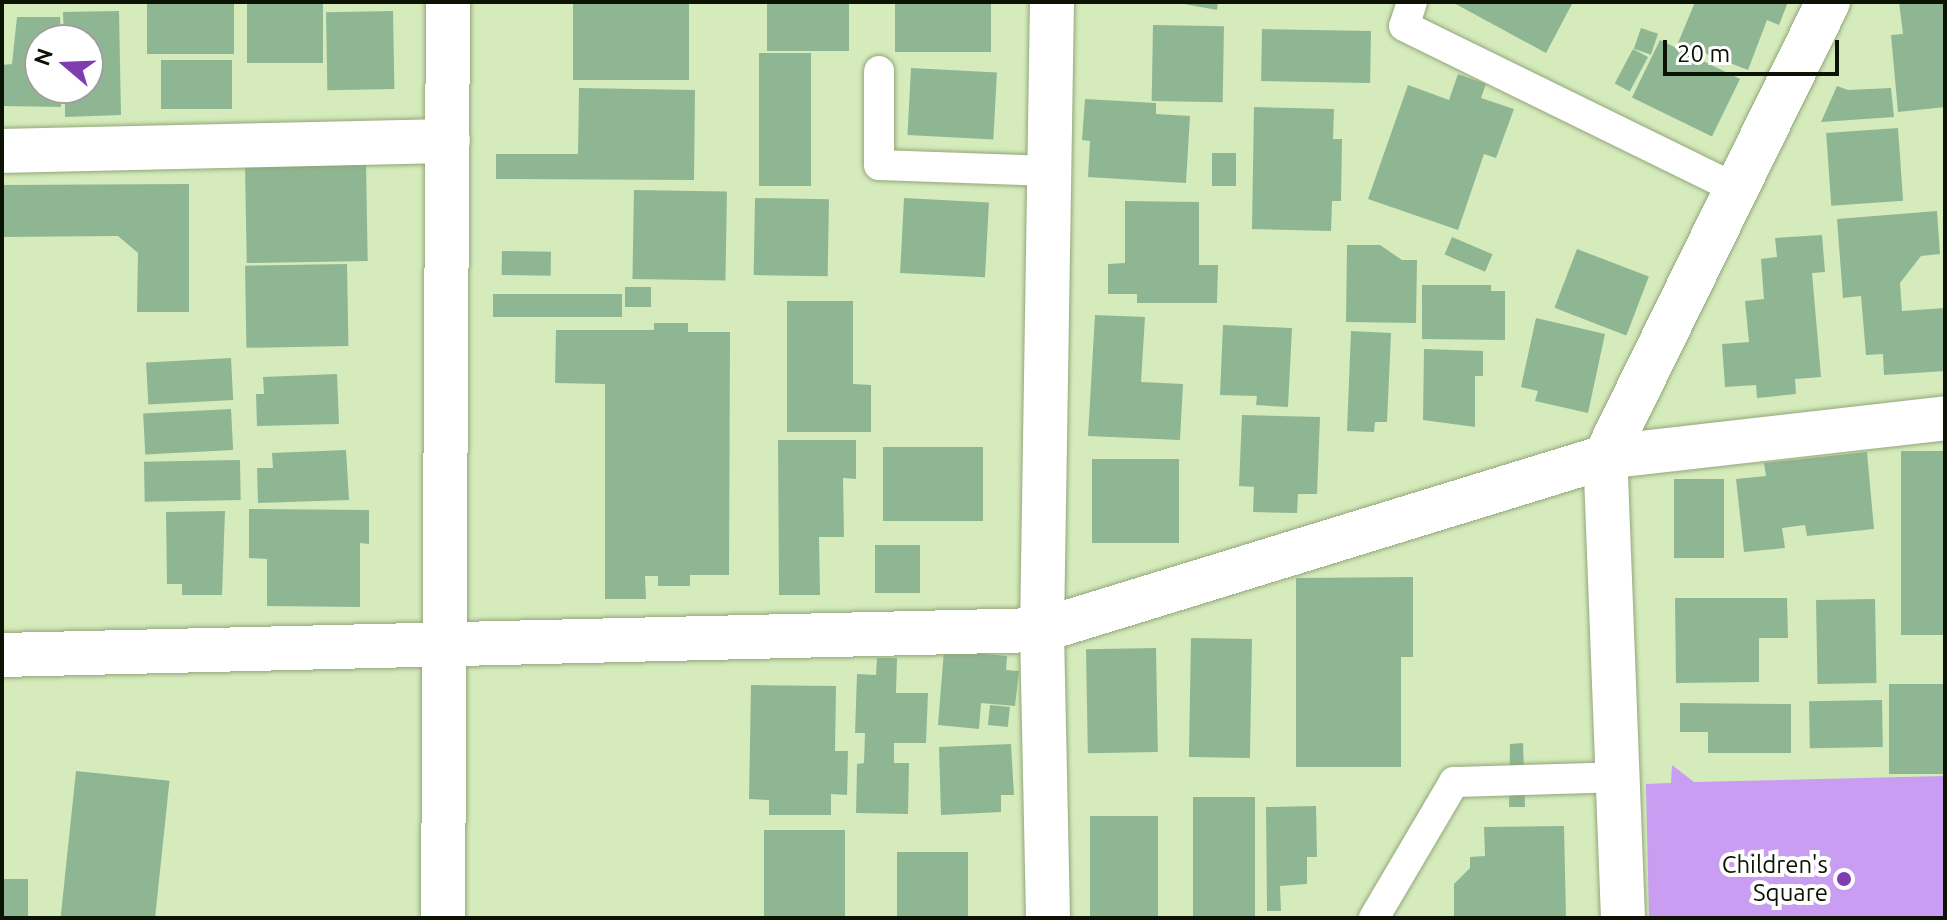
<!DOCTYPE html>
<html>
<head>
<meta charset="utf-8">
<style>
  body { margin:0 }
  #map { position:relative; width:1947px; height:920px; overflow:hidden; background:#d5ebbc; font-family:Ubuntu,sans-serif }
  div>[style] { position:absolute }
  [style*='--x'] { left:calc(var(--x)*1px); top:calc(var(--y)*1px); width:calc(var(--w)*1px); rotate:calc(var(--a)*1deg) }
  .green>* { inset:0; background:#c99df1 }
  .building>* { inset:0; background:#8fb693; transform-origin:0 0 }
  .roads { filter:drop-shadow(0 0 2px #92a67a) drop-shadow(0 0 2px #92a67a) }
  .service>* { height:30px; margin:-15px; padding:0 15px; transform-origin:15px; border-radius:15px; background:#fff }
  .minor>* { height:44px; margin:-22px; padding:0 22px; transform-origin:22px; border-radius:22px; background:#fff }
  .tertiary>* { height:44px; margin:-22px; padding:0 22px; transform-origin:22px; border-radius:22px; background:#fff }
  .dots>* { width:22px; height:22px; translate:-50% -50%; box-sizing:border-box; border:4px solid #fff; border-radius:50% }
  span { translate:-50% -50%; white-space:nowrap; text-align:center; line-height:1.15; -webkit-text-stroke:8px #fff; paint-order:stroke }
  .poi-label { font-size:24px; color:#0c1304 }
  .right { translate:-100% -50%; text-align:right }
  .frame { position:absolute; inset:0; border:4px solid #0c1304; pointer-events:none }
  .north { position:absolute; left:24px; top:24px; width:80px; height:80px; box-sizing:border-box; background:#fff; border:2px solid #9ea19b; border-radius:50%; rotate:289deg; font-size:22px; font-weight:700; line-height:32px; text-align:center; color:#0c1304 }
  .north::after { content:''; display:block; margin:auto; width:28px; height:36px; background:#803db0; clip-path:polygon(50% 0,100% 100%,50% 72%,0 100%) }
  .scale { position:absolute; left:1663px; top:40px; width:176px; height:36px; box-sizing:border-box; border:4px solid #0c1304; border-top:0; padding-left:10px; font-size:24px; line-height:28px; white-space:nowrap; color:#0c1304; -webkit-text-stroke:6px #fff; paint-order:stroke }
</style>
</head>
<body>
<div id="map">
  <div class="green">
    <div style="clip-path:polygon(1672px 765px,1694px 782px,1945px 776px,1945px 918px,1649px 918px,1646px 784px,1671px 783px)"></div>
  </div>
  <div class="building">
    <div style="left:147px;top:2px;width:87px;height:52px"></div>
    <div style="left:247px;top:2px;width:76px;height:61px"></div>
    <div style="left:573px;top:2px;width:116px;height:78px"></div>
    <div style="left:767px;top:2px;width:82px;height:49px"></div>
    <div style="left:895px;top:2px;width:96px;height:50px"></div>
    <div style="clip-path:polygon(1173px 2px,1218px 2px,1217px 10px)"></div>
    <div style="clip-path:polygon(1452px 2px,1573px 2px,1546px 53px)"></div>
    <div style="clip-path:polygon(1695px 2px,1788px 2px,1779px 25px,1767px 20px,1748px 70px,1678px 43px)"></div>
    <div style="clip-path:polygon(1899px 2px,1945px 2px,1945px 107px,1898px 112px,1891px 35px,1903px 34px)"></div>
    <div style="clip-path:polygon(119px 11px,121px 115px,65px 117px,65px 88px,88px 88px,88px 40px,64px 40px,63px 12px)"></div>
    <div style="left:393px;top:11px;width:78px;height:67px;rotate:89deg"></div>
    <div style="clip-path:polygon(17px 17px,60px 17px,61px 40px,40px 40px,40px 88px,61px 88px,61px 107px,2px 106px,2px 65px,12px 64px)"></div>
    <div style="left:1153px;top:25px;width:71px;height:76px;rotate:1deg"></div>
    <div style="left:1641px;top:28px;width:18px;height:22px;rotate:19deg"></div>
    <div style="left:1262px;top:29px;width:109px;height:52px;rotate:1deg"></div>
    <div style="left:1660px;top:40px;width:89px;height:64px;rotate:26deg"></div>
    <div style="left:1633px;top:49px;width:17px;height:39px;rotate:28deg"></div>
    <div style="left:759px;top:53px;width:52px;height:133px"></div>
    <div style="left:161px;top:60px;width:71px;height:49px"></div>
    <div style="left:911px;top:68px;width:86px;height:67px;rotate:3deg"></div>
    <div style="clip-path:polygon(1458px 74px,1486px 84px,1481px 98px,1514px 109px,1496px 158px,1484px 154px,1458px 230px,1368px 199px,1408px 85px,1449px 100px)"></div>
    <div style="clip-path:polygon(1837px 86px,1848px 90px,1891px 88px,1894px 117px,1821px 122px)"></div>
    <div style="clip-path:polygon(579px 88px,695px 90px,694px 180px,496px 179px,496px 154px,578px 154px)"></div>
    <div style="clip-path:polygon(1085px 99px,1156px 103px,1156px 114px,1190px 116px,1186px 183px,1088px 177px,1090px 141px,1082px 140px)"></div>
    <div style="clip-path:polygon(1254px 107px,1334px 109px,1333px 139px,1342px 139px,1341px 201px,1332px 201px,1331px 231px,1252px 229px)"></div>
    <div style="left:1898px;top:128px;width:73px;height:72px;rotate:86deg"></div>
    <div style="left:1212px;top:153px;width:24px;height:33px"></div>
    <div style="left:366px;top:163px;width:98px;height:121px;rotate:89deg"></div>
    <div style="clip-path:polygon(189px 184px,189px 312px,137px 312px,138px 253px,118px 236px,2px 237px,2px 185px)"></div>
    <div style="left:634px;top:190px;width:93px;height:89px;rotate:1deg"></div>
    <div style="left:755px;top:198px;width:74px;height:77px;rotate:1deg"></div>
    <div style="left:904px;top:198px;width:85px;height:75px;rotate:3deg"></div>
    <div style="clip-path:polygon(1125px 201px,1199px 202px,1199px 265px,1218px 265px,1217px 303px,1137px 303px,1137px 294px,1108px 294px,1108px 264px,1125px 263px)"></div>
    <div style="clip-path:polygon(1937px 211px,1940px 254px,1921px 256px,1900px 283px,1902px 311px,1945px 308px,1945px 371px,1884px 375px,1883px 354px,1866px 355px,1861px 296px,1843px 298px,1837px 219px)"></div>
    <div style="clip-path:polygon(1822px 235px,1825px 272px,1812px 273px,1821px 377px,1795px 379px,1796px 394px,1757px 398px,1756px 385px,1725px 387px,1722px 344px,1749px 342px,1745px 301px,1764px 299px,1761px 259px,1777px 257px,1775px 238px)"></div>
    <div style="left:1452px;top:237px;width:44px;height:19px;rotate:23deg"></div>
    <div style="clip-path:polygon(1347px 245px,1380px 245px,1402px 260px,1417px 260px,1416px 323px,1346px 322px)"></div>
    <div style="left:1577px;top:249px;width:77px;height:63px;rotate:21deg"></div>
    <div style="left:502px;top:251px;width:49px;height:24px;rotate:1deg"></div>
    <div style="left:347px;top:264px;width:82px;height:102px;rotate:89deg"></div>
    <div style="clip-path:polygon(1422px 285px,1491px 285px,1491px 291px,1505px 291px,1505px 340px,1422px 339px)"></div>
    <div style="left:651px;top:287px;width:20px;height:26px;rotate:90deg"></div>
    <div style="left:493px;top:294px;width:129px;height:23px"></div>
    <div style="clip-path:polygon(787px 301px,853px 301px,853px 384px,871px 385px,871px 432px,787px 432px)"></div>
    <div style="clip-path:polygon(1095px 315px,1145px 317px,1141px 382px,1183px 384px,1180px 440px,1088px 436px)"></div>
    <div style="clip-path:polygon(1536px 318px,1605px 334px,1588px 413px,1535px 401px,1538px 391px,1521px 387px)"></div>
    <div style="clip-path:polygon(654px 323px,688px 323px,688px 332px,730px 332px,729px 575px,690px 575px,690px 586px,658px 586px,658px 576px,645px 576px,646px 599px,605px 599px,605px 384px,555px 383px,556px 330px,654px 330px)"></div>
    <div style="clip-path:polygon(1223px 325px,1292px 328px,1288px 407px,1256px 405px,1257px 396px,1220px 395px)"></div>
    <div style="clip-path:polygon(1351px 331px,1391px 333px,1387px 422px,1375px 422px,1374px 432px,1347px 431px)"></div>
    <div style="clip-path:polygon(1424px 349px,1483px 351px,1483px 376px,1475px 376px,1475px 427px,1423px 420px)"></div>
    <div style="left:231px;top:358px;width:42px;height:85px;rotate:87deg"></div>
    <div style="clip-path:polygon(337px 374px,339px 424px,257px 426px,256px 394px,264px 394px,263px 377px)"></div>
    <div style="left:231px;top:409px;width:41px;height:88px;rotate:87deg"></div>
    <div style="clip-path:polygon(1242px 415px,1320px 417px,1317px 494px,1298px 494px,1297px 513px,1253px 512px,1254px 487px,1239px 486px)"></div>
    <div style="clip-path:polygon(778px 440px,856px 440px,856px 479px,843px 478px,844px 537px,819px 537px,820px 595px,779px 595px)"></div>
    <div style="left:883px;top:447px;width:100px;height:74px"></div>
    <div style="clip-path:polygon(346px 450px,349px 500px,258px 503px,257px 468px,273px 468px,272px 453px)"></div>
    <div style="left:1901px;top:451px;width:44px;height:184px"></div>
    <div style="clip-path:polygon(1867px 452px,1874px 529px,1807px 536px,1805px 525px,1782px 528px,1785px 548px,1744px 552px,1736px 479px,1766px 476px,1764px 463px)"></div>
    <div style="left:1179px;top:459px;width:84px;height:87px;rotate:90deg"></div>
    <div style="left:240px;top:460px;width:40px;height:96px;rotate:89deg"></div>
    <div style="left:1674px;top:479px;width:50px;height:79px"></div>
    <div style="clip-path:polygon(249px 509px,369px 510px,369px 544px,360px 543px,360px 607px,267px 606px,267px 559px,249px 558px)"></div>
    <div style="clip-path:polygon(225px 511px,222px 595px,182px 595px,182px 584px,167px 584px,166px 512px)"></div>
    <div style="left:875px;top:545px;width:45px;height:48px"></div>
    <div style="clip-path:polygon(1413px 577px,1413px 657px,1401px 657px,1401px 767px,1296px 767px,1296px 578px)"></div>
    <div style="clip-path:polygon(1675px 598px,1787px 598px,1788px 638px,1759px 638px,1759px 682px,1676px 683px)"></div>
    <div style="left:1875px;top:599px;width:84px;height:59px;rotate:89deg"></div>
    <div style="left:1191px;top:638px;width:61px;height:119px;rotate:1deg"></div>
    <div style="left:1156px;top:648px;width:104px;height:70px;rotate:89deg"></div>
    <div style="clip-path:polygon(944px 650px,1007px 656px,1006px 670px,1019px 671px,1015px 706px,981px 703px,979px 729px,938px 725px)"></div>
    <div style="clip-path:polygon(877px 658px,897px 658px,896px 693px,928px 693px,926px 743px,894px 743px,894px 763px,909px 763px,908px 814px,856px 813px,857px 764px,864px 763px,865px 733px,855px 733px,857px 674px,876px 675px)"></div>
    <div style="left:1945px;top:684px;width:90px;height:56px;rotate:90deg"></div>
    <div style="clip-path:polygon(751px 685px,836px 686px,835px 751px,848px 751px,847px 795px,831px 794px,831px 815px,769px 815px,769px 800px,749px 799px)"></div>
    <div style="left:1882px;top:700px;width:47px;height:73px;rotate:89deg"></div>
    <div style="clip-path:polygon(1680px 703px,1791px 704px,1791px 753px,1708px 753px,1708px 732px,1680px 732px)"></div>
    <div style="left:990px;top:705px;width:20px;height:20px;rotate:6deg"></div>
    <div style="clip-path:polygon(1523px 743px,1525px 807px,1509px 807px,1510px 744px)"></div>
    <div style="clip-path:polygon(1011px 744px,1014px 795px,1001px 795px,1001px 812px,941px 815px,939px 747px)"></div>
    <div style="left:76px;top:771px;width:94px;height:148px;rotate:6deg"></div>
    <div style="left:1193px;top:797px;width:62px;height:121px"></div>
    <div style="clip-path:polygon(1316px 806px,1317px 857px,1307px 857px,1307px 884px,1280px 886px,1281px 911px,1267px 911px,1266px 807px)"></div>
    <div style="left:1090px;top:816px;width:68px;height:101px"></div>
    <div style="clip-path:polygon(1564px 826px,1566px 918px,1454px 918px,1454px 884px,1470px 868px,1470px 857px,1485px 856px,1484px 827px)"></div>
    <div style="left:764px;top:830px;width:81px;height:88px"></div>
    <div style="left:968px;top:852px;width:66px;height:71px;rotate:90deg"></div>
    <div style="left:28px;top:879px;width:39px;height:26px;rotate:90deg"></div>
  </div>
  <div class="roads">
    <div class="service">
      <div style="--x:1412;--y:2;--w:25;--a:108"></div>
      <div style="--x:1404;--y:26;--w:371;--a:26.1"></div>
      <div style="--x:879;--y:71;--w:94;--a:90"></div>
      <div style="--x:879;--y:165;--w:171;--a:2"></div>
      <div style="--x:1374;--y:918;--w:158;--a:-59.5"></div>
      <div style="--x:1454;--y:782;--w:164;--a:-1.7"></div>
    </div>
    <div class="minor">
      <div style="--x:2;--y:151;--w:446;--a:-1.3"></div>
      <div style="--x:2;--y:655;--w:1040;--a:-1.38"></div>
      <div style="--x:1042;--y:630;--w:589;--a:-17.08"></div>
      <div style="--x:1605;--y:457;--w:342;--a:-6.5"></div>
      <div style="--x:1048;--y:918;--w:288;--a:-91.2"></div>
      <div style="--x:1042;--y:630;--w:628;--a:-89.09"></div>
      <div style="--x:1623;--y:918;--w:461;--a:-92.2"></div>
      <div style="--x:1605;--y:457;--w:507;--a:-63.89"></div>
    </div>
    <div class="tertiary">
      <div style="--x:443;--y:918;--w:916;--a:-89.69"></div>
    </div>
  </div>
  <div class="dots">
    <div style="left:1844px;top:879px;background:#803db0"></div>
  </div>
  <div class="poi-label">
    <span class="right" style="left:1828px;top:879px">Children's<br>Square</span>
  </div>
  <div class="frame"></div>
  <div class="north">N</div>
  <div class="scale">20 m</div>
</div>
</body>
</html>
